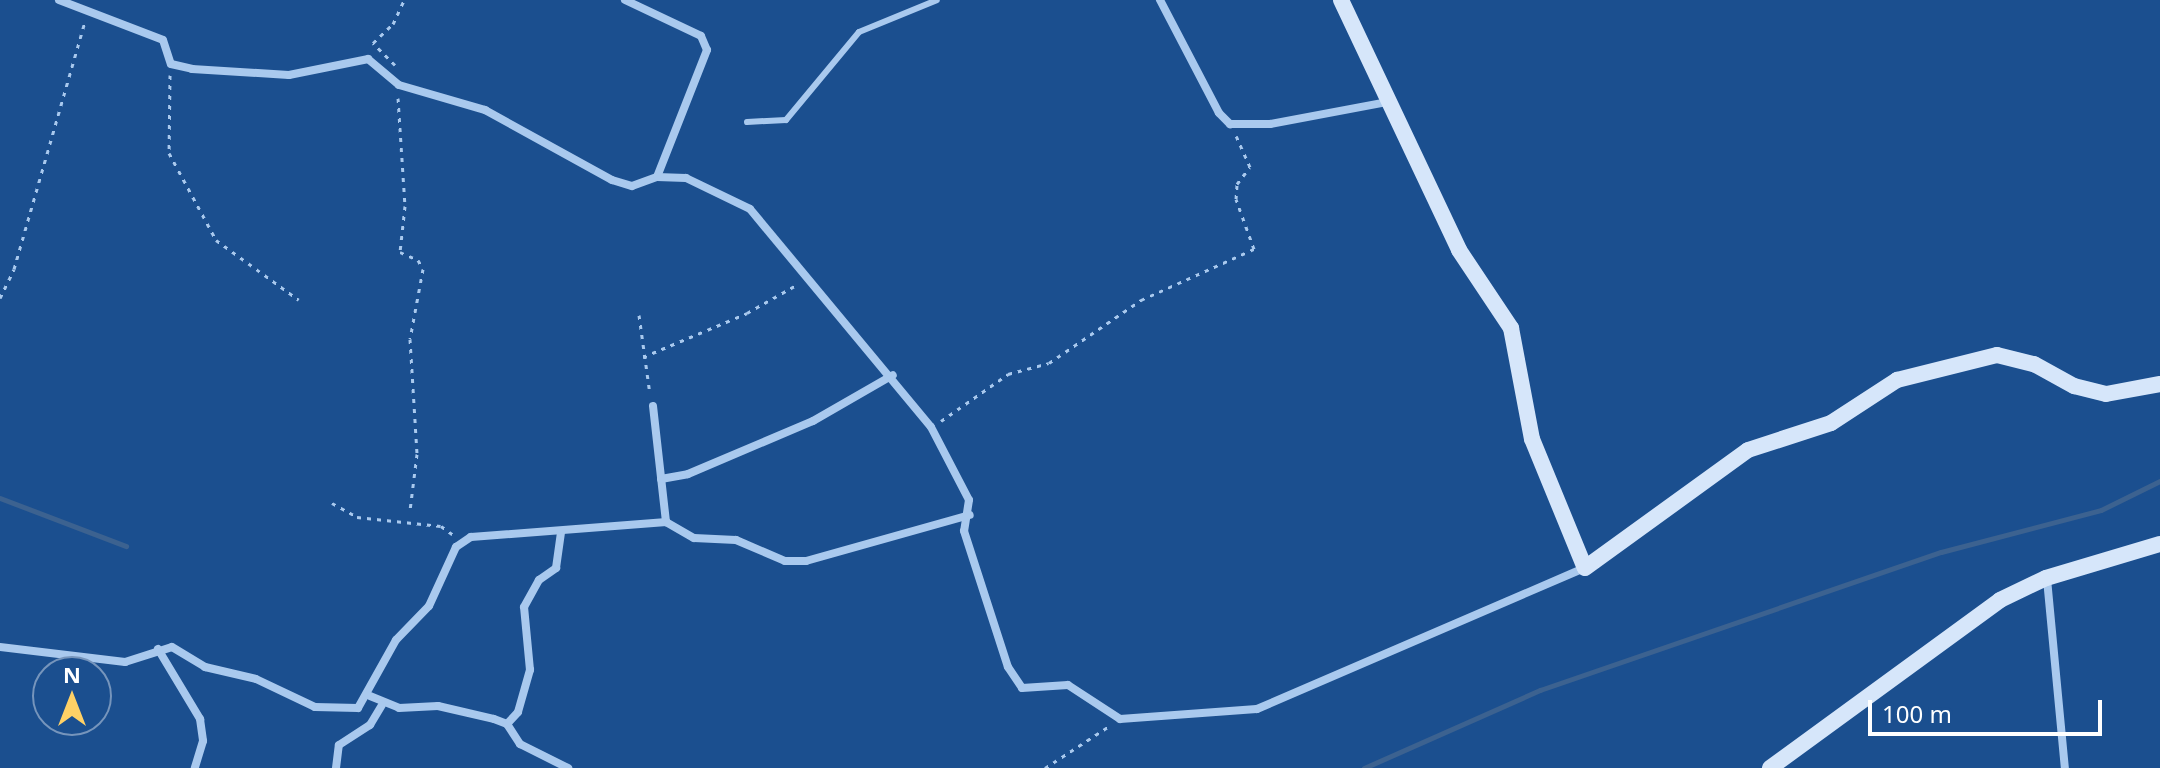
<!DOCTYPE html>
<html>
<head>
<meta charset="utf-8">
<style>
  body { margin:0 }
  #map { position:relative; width:2160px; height:768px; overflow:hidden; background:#1b4f8f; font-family:"Noto Sans",sans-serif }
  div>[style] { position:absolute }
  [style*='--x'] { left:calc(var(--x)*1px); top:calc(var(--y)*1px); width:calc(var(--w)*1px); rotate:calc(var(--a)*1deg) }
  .stream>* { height:5px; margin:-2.5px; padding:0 2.5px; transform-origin:2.5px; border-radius:2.5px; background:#3c6290 }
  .path>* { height:3px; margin-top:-1.5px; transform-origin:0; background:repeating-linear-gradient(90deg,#a9c9ee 0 4px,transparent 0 10px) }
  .lane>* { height:6px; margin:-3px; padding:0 3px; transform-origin:3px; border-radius:3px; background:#a9c9ee }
  .street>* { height:8px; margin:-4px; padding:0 4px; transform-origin:4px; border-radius:4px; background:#a9c9ee }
  .secondary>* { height:16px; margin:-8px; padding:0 8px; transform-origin:8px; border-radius:8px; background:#d6e6fa }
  span { translate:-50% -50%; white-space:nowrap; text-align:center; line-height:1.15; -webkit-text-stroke:6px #1b4f8f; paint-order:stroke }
  .north { position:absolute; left:32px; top:656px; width:80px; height:80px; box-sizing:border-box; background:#1b4f8f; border:2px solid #7695bc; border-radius:50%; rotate:0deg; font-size:22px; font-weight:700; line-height:32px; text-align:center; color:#fff }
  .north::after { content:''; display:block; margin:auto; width:28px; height:36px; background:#ffd166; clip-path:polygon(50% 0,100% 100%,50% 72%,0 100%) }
  .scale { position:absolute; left:1868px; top:700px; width:234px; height:36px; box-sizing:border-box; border:4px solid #fff; border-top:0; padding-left:10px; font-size:24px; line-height:28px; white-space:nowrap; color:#fff; -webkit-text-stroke:6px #1b4f8f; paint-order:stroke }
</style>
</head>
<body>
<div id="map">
  <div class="stream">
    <div style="--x:0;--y:498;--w:135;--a:20.9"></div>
    <div style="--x:1364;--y:768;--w:193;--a:-23.9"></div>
    <div style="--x:1540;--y:690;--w:424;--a:-19"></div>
    <div style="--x:1941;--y:552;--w:165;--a:-14.7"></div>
    <div style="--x:2101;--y:510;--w:66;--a:-26.2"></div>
  </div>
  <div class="path">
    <div style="--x:395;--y:65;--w:31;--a:-135"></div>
    <div style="--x:373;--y:43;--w:28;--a:-44"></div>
    <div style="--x:393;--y:24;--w:26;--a:-65"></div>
    <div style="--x:170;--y:75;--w:78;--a:90.7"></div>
    <div style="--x:169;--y:153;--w:99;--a:61.6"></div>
    <div style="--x:216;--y:240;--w:102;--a:35.9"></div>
    <div style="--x:398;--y:98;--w:108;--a:86.3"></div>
    <div style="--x:405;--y:206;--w:46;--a:96.2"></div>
    <div style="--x:400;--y:252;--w:20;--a:24"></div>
    <div style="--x:418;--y:260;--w:10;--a:61"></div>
    <div style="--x:423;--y:269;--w:71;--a:100.5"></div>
    <div style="--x:410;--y:339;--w:115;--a:86.5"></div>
    <div style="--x:417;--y:454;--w:56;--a:97.1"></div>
    <div style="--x:0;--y:298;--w:32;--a:-64"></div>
    <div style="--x:14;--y:269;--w:257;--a:-74"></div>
    <div style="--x:639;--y:315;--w:80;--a:82.1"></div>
    <div style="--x:643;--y:357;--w:113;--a:-22.9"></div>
    <div style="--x:747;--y:313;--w:59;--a:-29.6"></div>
    <div style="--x:941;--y:421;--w:82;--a:-35"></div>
    <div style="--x:1008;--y:374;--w:42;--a:-15"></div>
    <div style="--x:1049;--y:363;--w:112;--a:-34.4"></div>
    <div style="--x:1141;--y:300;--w:124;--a:-24.3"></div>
    <div style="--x:1254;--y:249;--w:53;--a:-109.8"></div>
    <div style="--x:1236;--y:199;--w:15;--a:-86"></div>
    <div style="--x:1237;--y:184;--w:21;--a:-53"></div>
    <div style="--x:1250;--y:167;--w:34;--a:-114"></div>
    <div style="--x:332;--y:503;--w:29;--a:29"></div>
    <div style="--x:357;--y:517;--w:84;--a:6.1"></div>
    <div style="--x:441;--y:526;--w:14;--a:36"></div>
    <div style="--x:1045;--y:768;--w:79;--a:-33.1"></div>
  </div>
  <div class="lane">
    <div style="--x:747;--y:122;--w:39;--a:-3"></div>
    <div style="--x:786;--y:120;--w:114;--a:-50.3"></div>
    <div style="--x:859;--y:32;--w:84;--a:-22.3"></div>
  </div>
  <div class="street">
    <div style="--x:59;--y:0;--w:111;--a:21"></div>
    <div style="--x:163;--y:40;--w:25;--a:72"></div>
    <div style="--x:171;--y:64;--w:22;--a:13"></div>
    <div style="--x:192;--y:69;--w:97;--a:3.5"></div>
    <div style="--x:289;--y:75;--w:81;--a:-11.4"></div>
    <div style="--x:368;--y:59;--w:40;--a:40"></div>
    <div style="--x:399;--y:85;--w:90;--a:16.2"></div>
    <div style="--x:485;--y:110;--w:145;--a:28.9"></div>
    <div style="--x:612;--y:180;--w:21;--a:17"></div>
    <div style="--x:632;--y:186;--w:27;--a:-20"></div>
    <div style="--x:657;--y:177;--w:29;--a:2"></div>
    <div style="--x:686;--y:178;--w:71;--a:25.8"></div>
    <div style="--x:750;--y:209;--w:283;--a:50.3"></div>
    <div style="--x:931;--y:427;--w:82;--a:62.5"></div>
    <div style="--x:969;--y:500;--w:31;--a:99"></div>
    <div style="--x:964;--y:531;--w:143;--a:72.1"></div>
    <div style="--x:1008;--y:667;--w:25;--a:56"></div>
    <div style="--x:1022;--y:688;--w:46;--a:-3.7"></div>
    <div style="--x:1068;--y:685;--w:62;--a:33.2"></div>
    <div style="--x:1120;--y:719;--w:137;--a:-4.2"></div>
    <div style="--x:1257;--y:709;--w:357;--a:-23.3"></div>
    <div style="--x:625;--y:0;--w:84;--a:25.3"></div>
    <div style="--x:701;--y:36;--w:15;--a:67"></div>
    <div style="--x:707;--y:50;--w:136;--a:111.5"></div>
    <div style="--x:1160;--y:0;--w:127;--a:62.4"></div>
    <div style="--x:1219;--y:113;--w:16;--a:45"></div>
    <div style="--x:1230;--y:124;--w:40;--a:0"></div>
    <div style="--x:1270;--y:124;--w:120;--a:-10.6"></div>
    <div style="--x:653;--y:406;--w:117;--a:83.6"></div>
    <div style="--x:661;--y:479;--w:27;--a:-10"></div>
    <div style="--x:688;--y:474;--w:136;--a:-23"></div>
    <div style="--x:813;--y:421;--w:92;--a:-29.9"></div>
    <div style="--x:2047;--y:579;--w:190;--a:84.6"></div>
    <div style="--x:0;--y:647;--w:126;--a:6.8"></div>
    <div style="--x:125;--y:662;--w:49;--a:-17.7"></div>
    <div style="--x:172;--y:647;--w:39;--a:31"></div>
    <div style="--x:205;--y:667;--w:52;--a:13.2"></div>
    <div style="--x:256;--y:679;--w:65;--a:25.4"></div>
    <div style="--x:315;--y:707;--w:43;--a:1.3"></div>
    <div style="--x:358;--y:708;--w:78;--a:-60.8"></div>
    <div style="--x:396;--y:640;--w:47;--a:-45.9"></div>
    <div style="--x:429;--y:606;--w:65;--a:-65.4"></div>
    <div style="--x:456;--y:547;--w:18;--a:-34"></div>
    <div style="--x:471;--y:537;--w:196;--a:-4.4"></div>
    <div style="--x:666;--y:522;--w:32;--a:30"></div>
    <div style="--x:694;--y:538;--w:42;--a:2.7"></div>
    <div style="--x:736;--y:540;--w:53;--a:23.2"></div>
    <div style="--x:785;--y:561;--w:21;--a:0"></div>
    <div style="--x:806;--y:561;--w:170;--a:-15.7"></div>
    <div style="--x:158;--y:649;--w:82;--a:59"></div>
    <div style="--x:200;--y:719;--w:22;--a:82"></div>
    <div style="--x:203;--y:741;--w:28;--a:107"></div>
    <div style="--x:370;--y:696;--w:31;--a:22"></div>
    <div style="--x:399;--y:708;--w:39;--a:-3"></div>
    <div style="--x:438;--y:706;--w:57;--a:13.1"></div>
    <div style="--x:494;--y:719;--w:14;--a:21"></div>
    <div style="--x:507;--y:724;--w:24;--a:57"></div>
    <div style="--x:520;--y:744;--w:54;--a:26.6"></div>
    <div style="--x:507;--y:724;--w:16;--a:-47"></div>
    <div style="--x:518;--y:712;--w:44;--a:-74.1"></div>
    <div style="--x:530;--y:670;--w:63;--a:-95.4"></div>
    <div style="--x:524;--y:607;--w:31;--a:-61"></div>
    <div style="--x:539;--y:580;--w:21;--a:-35"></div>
    <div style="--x:556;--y:568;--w:37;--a:-82"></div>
    <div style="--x:336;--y:768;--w:23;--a:-83"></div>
    <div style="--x:339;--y:745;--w:37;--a:-33"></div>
    <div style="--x:370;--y:725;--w:23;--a:-59"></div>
  </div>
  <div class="secondary">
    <div style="--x:1341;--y:0;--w:276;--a:64.7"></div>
    <div style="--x:1459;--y:250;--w:94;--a:56.3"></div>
    <div style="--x:1511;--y:328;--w:113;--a:79.3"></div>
    <div style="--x:1532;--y:439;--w:139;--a:67.7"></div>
    <div style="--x:1585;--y:568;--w:201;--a:-35.9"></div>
    <div style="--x:1748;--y:450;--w:87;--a:-18"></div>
    <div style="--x:1831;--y:423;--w:79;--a:-33.1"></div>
    <div style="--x:1897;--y:380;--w:103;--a:-14"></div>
    <div style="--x:1997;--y:355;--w:38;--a:14"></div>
    <div style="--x:2034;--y:364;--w:46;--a:28.8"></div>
    <div style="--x:2074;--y:386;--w:33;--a:14"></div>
    <div style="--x:2106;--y:394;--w:55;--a:-10.5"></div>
    <div style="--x:1770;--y:768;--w:285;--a:-36.1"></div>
    <div style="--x:2000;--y:600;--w:51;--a:-25.6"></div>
    <div style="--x:2046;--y:578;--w:119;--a:-16.6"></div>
  </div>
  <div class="north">N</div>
  <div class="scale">100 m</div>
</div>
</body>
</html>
